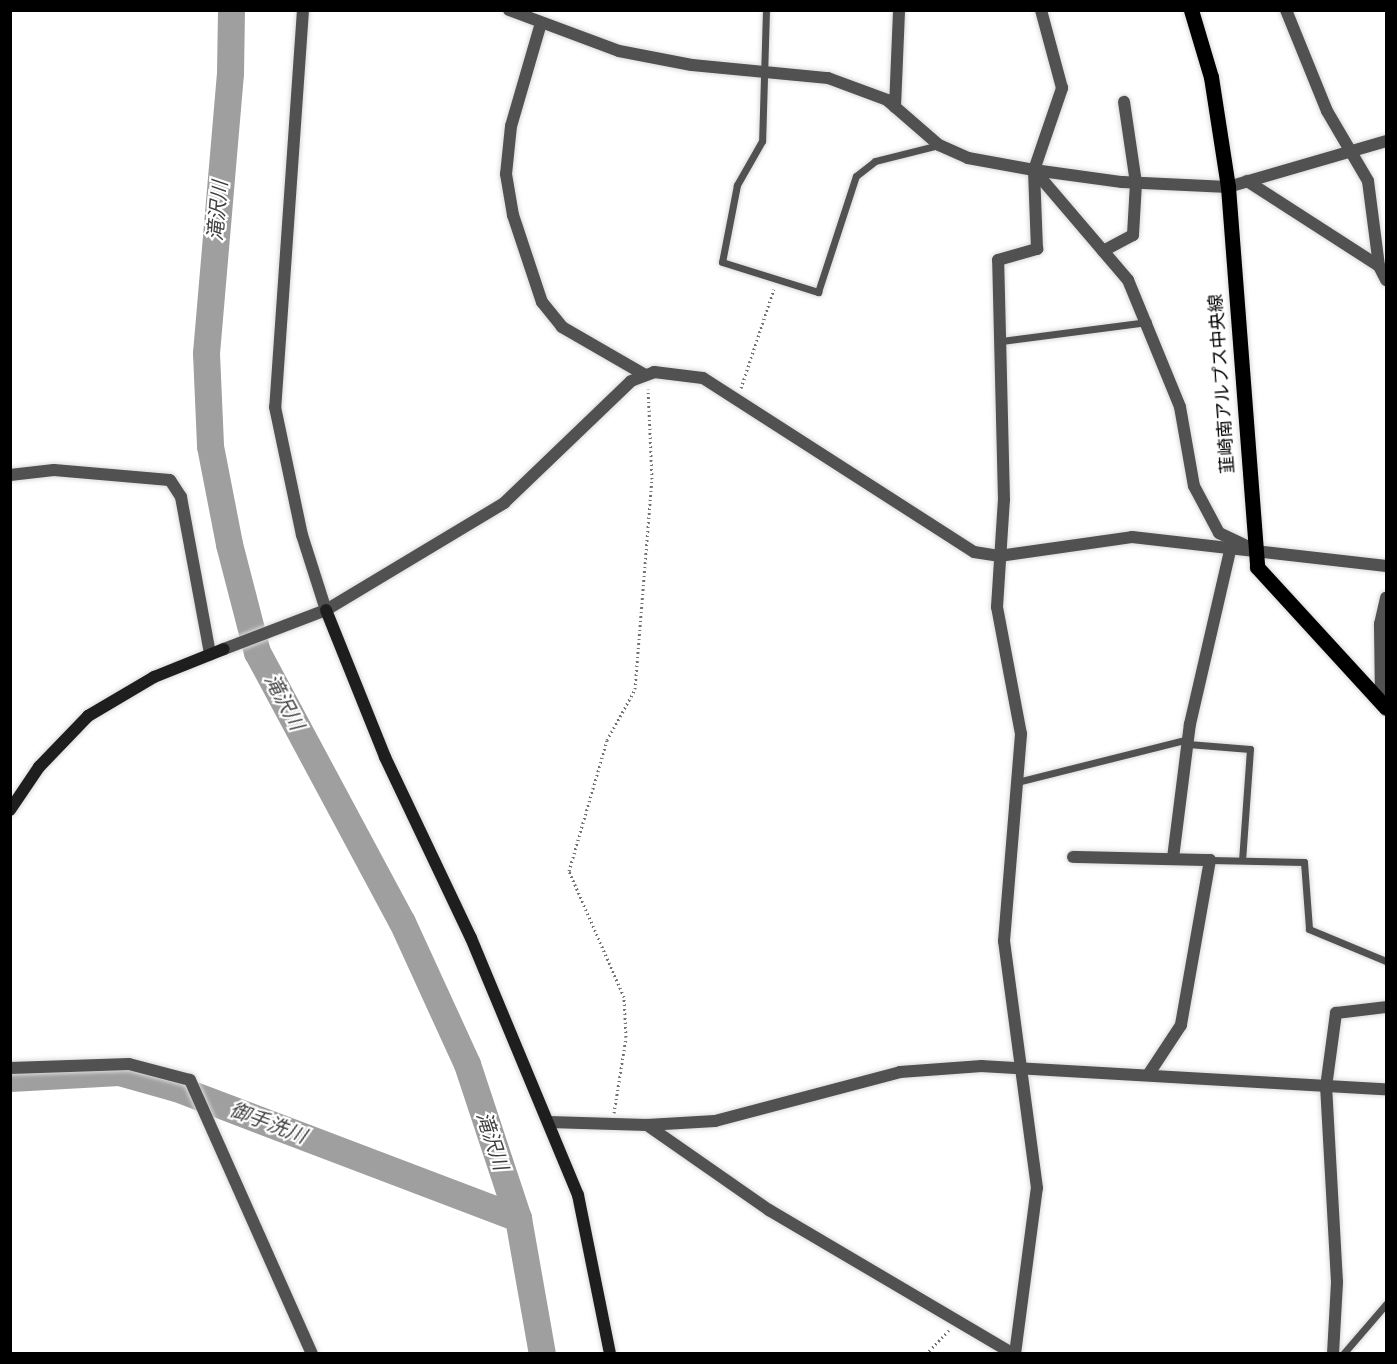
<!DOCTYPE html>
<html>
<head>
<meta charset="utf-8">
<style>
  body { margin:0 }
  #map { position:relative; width:1397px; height:1364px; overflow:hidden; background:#fff; font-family:Montserrat,"Noto Sans JP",sans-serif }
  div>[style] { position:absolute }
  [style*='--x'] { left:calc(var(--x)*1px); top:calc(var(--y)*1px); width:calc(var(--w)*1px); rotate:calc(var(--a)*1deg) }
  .river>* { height:27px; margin:-13.5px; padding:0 13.5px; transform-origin:13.5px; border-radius:13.5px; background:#9f9f9f }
  .path>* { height:3px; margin-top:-1.5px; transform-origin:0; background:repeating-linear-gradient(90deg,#737373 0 1.5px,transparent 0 4.5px) }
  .roads { filter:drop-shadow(0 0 2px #dbdbdb) drop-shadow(0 0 2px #dbdbdb) }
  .lane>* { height:7px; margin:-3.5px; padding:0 3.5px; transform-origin:3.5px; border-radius:3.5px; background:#515151 }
  .street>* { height:12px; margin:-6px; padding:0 6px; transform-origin:6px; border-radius:6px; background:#515151 }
  .secondary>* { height:12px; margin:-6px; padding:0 6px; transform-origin:6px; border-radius:6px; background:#1e1e1e }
  .primary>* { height:15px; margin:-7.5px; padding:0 7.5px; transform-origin:7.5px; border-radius:7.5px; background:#000 }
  span { translate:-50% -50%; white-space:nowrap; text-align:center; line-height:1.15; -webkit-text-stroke:4.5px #fff; paint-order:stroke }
  .street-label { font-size:18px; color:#000 }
  .water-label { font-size:20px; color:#404040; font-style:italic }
  .frame { position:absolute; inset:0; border:12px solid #000; pointer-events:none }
</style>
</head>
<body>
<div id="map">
  <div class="river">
    <div style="--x:231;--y:10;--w:63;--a:90.9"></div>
    <div style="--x:230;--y:73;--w:281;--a:94.9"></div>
    <div style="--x:206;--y:353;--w:93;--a:87.5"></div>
    <div style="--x:210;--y:446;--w:100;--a:79"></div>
    <div style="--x:229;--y:544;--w:112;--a:75.5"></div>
    <div style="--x:257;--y:652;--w:306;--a:61.8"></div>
    <div style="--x:402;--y:922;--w:156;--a:65.4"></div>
    <div style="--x:467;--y:1064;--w:162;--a:71.7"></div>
    <div style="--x:518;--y:1218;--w:138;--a:80"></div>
    <div style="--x:10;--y:1078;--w:109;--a:-3.2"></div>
    <div style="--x:119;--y:1072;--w:59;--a:15.7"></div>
    <div style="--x:176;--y:1088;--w:366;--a:20.8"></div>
  </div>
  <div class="path">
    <div style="--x:741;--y:388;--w:104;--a:-71.6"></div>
    <div style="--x:614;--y:1113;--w:77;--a:-81"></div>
    <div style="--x:626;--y:1037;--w:40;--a:-92.9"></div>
    <div style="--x:624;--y:997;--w:137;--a:-113.6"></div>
    <div style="--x:569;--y:871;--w:136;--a:-73.8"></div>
    <div style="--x:607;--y:740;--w:58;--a:-61.2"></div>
    <div style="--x:635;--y:689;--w:211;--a:-85.4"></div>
    <div style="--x:652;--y:479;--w:90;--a:-92.5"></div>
    <div style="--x:926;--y:1354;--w:33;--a:-46"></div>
  </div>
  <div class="roads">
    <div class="lane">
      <div style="--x:766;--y:10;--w:131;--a:91.7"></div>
      <div style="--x:762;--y:141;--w:51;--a:119.6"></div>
      <div style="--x:737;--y:185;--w:78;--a:101"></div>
      <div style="--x:722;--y:262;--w:101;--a:17.4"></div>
      <div style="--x:818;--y:292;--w:122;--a:-71.9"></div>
      <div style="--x:856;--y:176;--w:24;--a:-38"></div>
      <div style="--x:875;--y:161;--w:66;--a:-14"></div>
      <div style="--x:1001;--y:341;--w:148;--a:-7.4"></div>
      <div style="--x:1188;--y:744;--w:62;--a:4.6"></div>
      <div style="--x:1250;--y:749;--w:111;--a:94.1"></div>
      <div style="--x:1017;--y:782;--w:176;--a:-14.1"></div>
      <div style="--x:1210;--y:860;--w:94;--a:1.2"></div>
      <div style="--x:1304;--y:862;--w:67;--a:85.7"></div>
      <div style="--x:1309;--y:929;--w:83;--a:22.6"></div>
      <div style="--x:1343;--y:1354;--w:66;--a:-49.3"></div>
    </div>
    <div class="street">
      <div style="--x:303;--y:10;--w:398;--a:94"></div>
      <div style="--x:275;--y:407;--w:131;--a:78.1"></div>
      <div style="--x:302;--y:535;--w:79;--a:72.3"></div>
      <div style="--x:509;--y:10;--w:117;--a:20.4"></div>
      <div style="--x:619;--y:51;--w:74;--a:10.9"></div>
      <div style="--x:692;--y:65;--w:137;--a:5.5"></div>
      <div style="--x:828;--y:78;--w:63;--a:20.4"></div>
      <div style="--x:887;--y:100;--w:69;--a:40.9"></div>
      <div style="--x:939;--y:145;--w:32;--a:24"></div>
      <div style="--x:968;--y:158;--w:67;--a:10.3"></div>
      <div style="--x:1034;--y:170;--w:89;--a:7.8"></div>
      <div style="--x:1122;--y:182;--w:106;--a:2.7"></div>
      <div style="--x:1228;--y:187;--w:165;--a:-16.2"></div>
      <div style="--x:1286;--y:10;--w:109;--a:67.9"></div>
      <div style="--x:1327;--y:111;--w:81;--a:59.6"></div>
      <div style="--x:1368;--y:181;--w:86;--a:82.6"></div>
      <div style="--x:1379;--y:266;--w:16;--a:63"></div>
      <div style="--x:541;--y:23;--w:107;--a:106.2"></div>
      <div style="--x:511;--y:126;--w:48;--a:95.9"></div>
      <div style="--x:506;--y:174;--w:42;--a:80.3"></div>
      <div style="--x:513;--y:215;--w:92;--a:71.6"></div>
      <div style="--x:542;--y:302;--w:32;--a:51"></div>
      <div style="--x:562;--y:327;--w:96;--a:30"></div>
      <div style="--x:895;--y:107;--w:97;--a:-87.6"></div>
      <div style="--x:1034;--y:170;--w:145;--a:49.5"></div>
      <div style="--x:1128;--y:280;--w:137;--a:67.7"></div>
      <div style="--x:1180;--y:407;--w:80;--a:80"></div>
      <div style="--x:1194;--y:486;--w:53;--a:62"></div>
      <div style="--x:1219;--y:533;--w:31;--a:25"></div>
      <div style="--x:1247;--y:181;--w:157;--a:32.8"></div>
      <div style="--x:1103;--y:251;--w:34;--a:-28"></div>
      <div style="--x:1133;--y:235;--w:52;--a:-86.7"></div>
      <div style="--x:1136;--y:183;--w:82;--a:-98.4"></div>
      <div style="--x:10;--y:475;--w:44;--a:-6.5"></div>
      <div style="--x:54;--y:470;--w:116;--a:4.9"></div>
      <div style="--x:170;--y:480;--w:20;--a:57"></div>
      <div style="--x:181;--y:497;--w:160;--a:79.5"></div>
      <div style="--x:224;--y:649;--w:109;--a:-20.9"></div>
      <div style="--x:326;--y:610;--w:208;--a:-31"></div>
      <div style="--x:504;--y:503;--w:176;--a:-43.8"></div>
      <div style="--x:631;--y:381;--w:25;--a:-21"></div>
      <div style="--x:654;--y:372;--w:49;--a:7"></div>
      <div style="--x:703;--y:378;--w:322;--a:32.7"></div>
      <div style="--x:974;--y:552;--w:25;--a:9"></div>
      <div style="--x:999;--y:556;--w:134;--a:-8.1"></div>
      <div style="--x:1132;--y:537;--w:256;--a:6.5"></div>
      <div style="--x:1381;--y:700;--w:76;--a:-90.8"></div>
      <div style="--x:1380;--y:624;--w:27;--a:-77"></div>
      <div style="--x:1073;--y:857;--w:137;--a:1.3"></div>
      <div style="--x:1210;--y:860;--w:168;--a:100"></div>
      <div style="--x:1181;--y:1025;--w:60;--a:123.4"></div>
      <div style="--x:1173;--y:858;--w:135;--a:-82.8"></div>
      <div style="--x:1190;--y:724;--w:182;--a:-77"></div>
      <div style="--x:10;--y:1068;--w:119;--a:-1.9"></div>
      <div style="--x:129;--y:1064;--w:63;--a:14.7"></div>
      <div style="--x:190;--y:1080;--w:300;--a:66"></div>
      <div style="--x:549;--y:1122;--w:98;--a:1.8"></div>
      <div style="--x:647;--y:1125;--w:68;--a:-3.4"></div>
      <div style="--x:715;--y:1121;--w:191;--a:-14.8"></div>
      <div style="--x:900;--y:1072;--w:82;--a:-4.2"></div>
      <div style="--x:982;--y:1066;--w:405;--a:3.3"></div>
      <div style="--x:647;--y:1125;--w:149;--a:34.9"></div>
      <div style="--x:769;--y:1210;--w:283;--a:30.5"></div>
      <div style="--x:1015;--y:1354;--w:167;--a:-82.5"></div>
      <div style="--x:1037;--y:1188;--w:249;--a:-97.6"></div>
      <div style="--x:1004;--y:941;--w:208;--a:-85.3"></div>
      <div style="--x:1021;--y:734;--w:129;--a:-100.7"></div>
      <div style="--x:997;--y:607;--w:107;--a:-86.3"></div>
      <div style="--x:1004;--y:500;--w:240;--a:-91.4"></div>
      <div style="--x:998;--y:260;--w:41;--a:-15.8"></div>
      <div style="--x:1037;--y:249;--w:79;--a:-92.2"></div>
      <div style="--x:1034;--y:170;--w:87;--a:-71.1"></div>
      <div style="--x:1062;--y:88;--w:81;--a:-105.1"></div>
      <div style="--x:1333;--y:1354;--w:72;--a:-86.8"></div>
      <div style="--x:1337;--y:1282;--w:195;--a:-93.2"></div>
      <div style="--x:1326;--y:1087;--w:75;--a:-82.3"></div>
      <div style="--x:1336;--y:1013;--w:50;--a:-6.8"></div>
    </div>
    <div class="secondary">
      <div style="--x:326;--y:610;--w:158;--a:68.1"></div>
      <div style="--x:385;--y:757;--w:200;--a:64.6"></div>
      <div style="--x:471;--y:938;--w:278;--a:67.4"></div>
      <div style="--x:578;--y:1195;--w:162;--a:78.6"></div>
      <div style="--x:10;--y:810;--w:52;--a:-56"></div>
      <div style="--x:39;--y:767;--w:71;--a:-46.1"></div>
      <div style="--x:88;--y:716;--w:77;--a:-30.6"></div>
      <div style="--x:154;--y:677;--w:75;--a:-21.8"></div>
    </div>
    <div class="primary">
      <div style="--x:1191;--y:10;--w:70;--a:73.4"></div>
      <div style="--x:1211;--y:77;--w:111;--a:81.2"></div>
      <div style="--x:1228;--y:187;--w:381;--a:85.6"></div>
      <div style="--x:1257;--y:567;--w:191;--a:47.5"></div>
    </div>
  </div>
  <div class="street-label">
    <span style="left:1222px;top:384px;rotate:-94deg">韮崎南アルプス中央線</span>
  </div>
  <div class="water-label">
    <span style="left:218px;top:211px;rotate:-85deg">滝沢川</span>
    <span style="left:284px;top:702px;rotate:62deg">滝沢川</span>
    <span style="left:268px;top:1123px;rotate:21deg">御手洗川</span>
    <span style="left:492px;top:1141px;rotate:72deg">滝沢川</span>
  </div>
  <div class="frame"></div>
</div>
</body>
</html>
